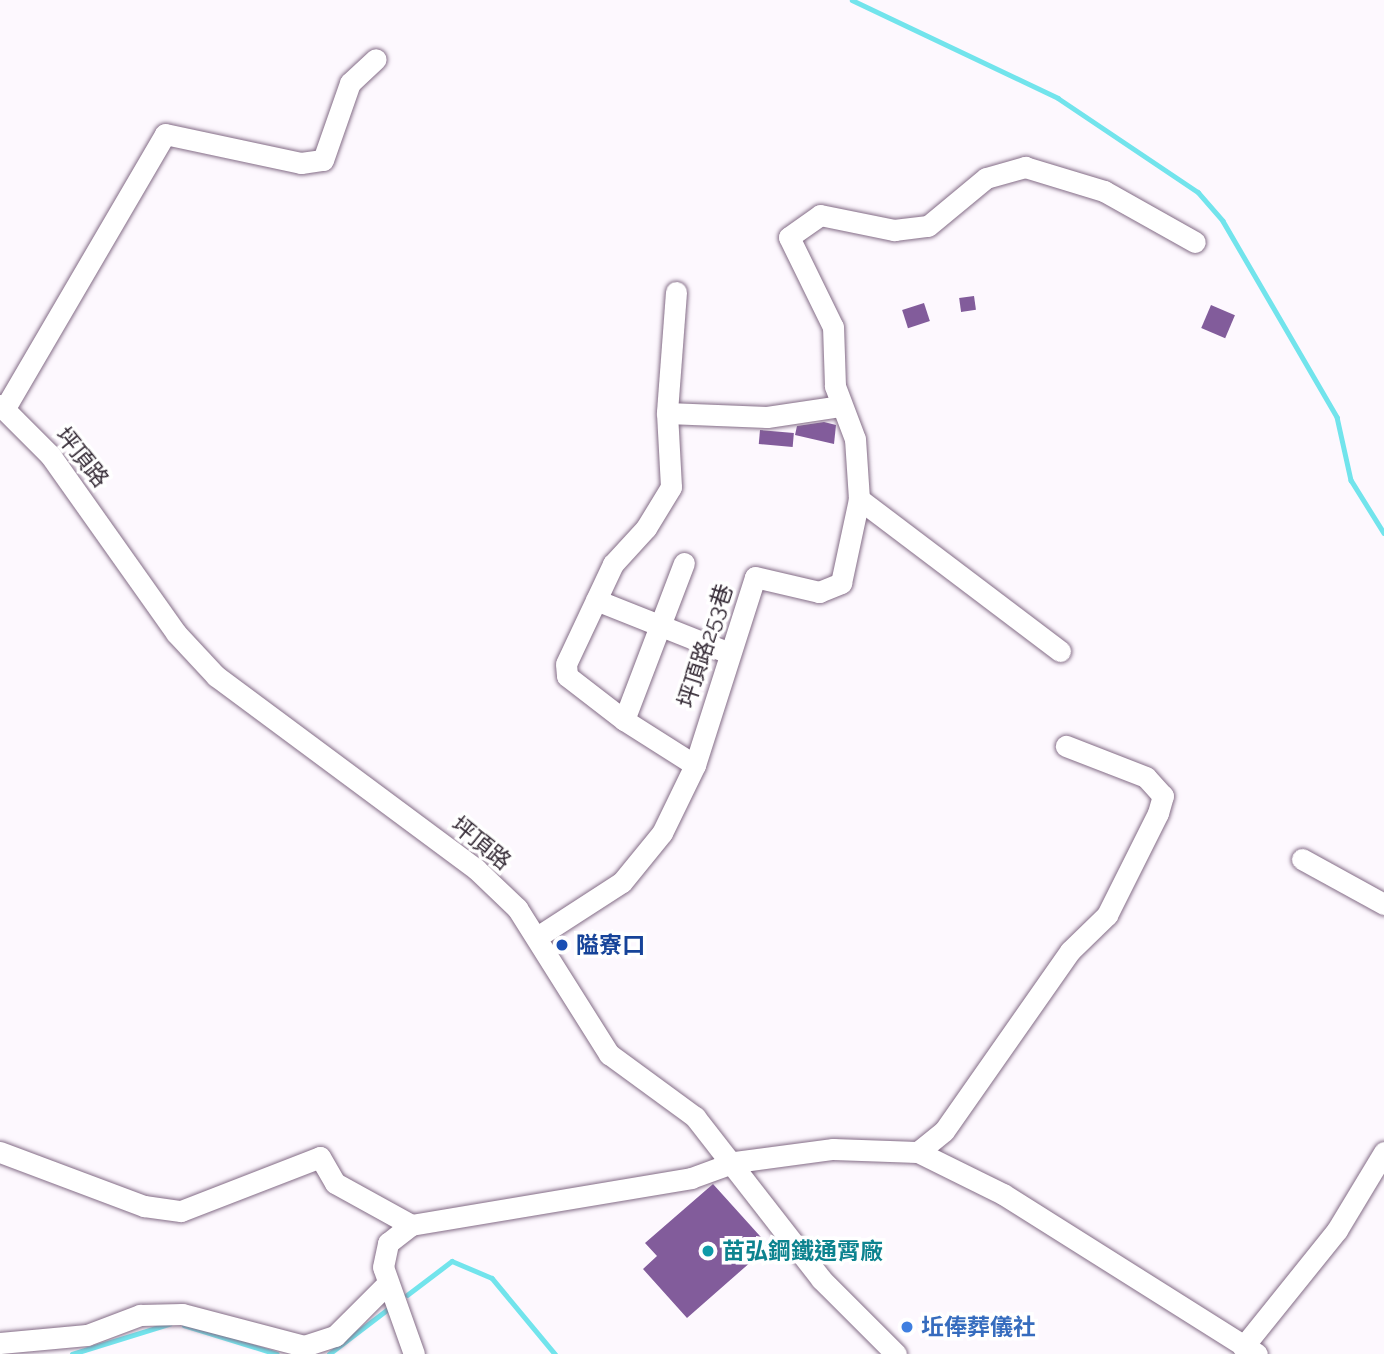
<!DOCTYPE html>
<html>
<head>
<meta charset="utf-8">
<style>
  body { margin:0 }
  #map { position:relative; width:1384px; height:1354px; overflow:hidden; background:#fdf8fe; font-family:Raleway,"Noto Sans TC",sans-serif }
  div>[style] { position:absolute }
  [style*='--x'] { left:calc(var(--x)*1px); top:calc(var(--y)*1px); width:calc(var(--w)*1px); rotate:calc(var(--a)*1deg) }
  .stream>* { height:4.5px; margin:-2.25px; padding:0 2.25px; transform-origin:2.25px; border-radius:2.25px; background:#72e4ec }
  .building>* { inset:0; background:#825c9b; transform-origin:0 0 }
  .roads { filter:drop-shadow(0 0 2px #836c86) drop-shadow(0 0 2px #836c86) }
  .minor>* { height:21px; margin:-10.5px; padding:0 10.5px; transform-origin:10.5px; border-radius:10.5px; background:#fff }
  .dots>* { width:19px; height:19px; translate:-50% -50%; box-sizing:border-box; border:4px solid #fff; border-radius:50% }
  span { translate:-50% -50%; white-space:nowrap; text-align:center; line-height:1.15; -webkit-text-stroke:7px #fff; paint-order:stroke }
  .street-label { font-size:23px; color:#342a35 }
  .transit-label { font-size:23px; color:#164399; font-weight:700 }
  .left { translate:0 -50%; text-align:left }
  .culture-label { font-size:23px; color:#0d838f; font-weight:700 }
  .shop-label { font-size:23px; color:#366cbe; font-weight:700 }
</style>
</head>
<body>
<div id="map">
  <div class="stream">
    <div style="--x:852;--y:0;--w:228;--a:25.4"></div>
    <div style="--x:1058;--y:98;--w:169;--a:33.9"></div>
    <div style="--x:1198;--y:192;--w:38;--a:49"></div>
    <div style="--x:1223;--y:221;--w:227;--a:59.8"></div>
    <div style="--x:1337;--y:417;--w:65;--a:77.5"></div>
    <div style="--x:1351;--y:480;--w:62;--a:58.1"></div>
    <div style="--x:407;--y:1295;--w:56;--a:-37.1"></div>
    <div style="--x:452;--y:1261;--w:43;--a:23"></div>
    <div style="--x:492;--y:1278;--w:99;--a:50.3"></div>
    <div style="--x:184;--y:1325;--w:97;--a:17.3"></div>
    <div style="--x:72;--y:1354;--w:102;--a:-17.2"></div>
    <div style="--x:329;--y:1354;--w:74;--a:-37.3"></div>
  </div>
  <div class="building">
    <div style="left:974px;top:296px;width:14px;height:15px;rotate:82deg"></div>
    <div style="left:924px;top:303px;width:19px;height:23px;rotate:72deg"></div>
    <div style="left:1211px;top:305px;width:26px;height:25px;rotate:23deg"></div>
    <div style="clip-path:polygon(824px 422px,836px 425px,834px 444px,795px 435px,797px 426px)"></div>
    <div style="left:760px;top:430px;width:34px;height:14px;rotate:5deg"></div>
    <div style="clip-path:polygon(713px 1184px,769px 1246px,687px 1318px,643px 1269px,657px 1256px,645px 1243px)"></div>
  </div>
  <div class="roads">
    <div class="minor">
      <div style="--x:676;--y:292;--w:121;--a:94.3"></div>
      <div style="--x:667;--y:413;--w:100;--a:2.3"></div>
      <div style="--x:767;--y:417;--w:75;--a:-8.5"></div>
      <div style="--x:0;--y:405;--w:71;--a:45"></div>
      <div style="--x:50;--y:455;--w:218;--a:54.7"></div>
      <div style="--x:176;--y:633;--w:59;--a:47.1"></div>
      <div style="--x:216;--y:676;--w:324;--a:36.6"></div>
      <div style="--x:476;--y:869;--w:57;--a:43.6"></div>
      <div style="--x:517;--y:908;--w:173;--a:57.8"></div>
      <div style="--x:609;--y:1054;--w:107;--a:36.2"></div>
      <div style="--x:695;--y:1117;--w:205;--a:52.1"></div>
      <div style="--x:821;--y:1279;--w:106;--a:45"></div>
      <div style="--x:5;--y:408;--w:317;--a:-59.7"></div>
      <div style="--x:165;--y:134;--w:139;--a:12"></div>
      <div style="--x:301;--y:163;--w:22;--a:-8"></div>
      <div style="--x:323;--y:160;--w:82;--a:-70.7"></div>
      <div style="--x:350;--y:83;--w:35;--a:-43"></div>
      <div style="--x:667;--y:413;--w:74;--a:86.9"></div>
      <div style="--x:671;--y:487;--w:48;--a:121.4"></div>
      <div style="--x:646;--y:528;--w:49;--a:132.5"></div>
      <div style="--x:613;--y:564;--w:110;--a:115.2"></div>
      <div style="--x:566;--y:664;--w:12;--a:85"></div>
      <div style="--x:567;--y:676;--w:72;--a:37.7"></div>
      <div style="--x:624;--y:720;--w:84;--a:32.4"></div>
      <div style="--x:859;--y:499;--w:252;--a:37.1"></div>
      <div style="--x:596;--y:600;--w:143;--a:21.7"></div>
      <div style="--x:624;--y:720;--w:168;--a:-69.1"></div>
      <div style="--x:1302;--y:859;--w:94;--a:28.8"></div>
      <div style="--x:537;--y:937;--w:101;--a:-32.9"></div>
      <div style="--x:622;--y:882;--w:63;--a:-50.8"></div>
      <div style="--x:662;--y:833;--w:76;--a:-64.1"></div>
      <div style="--x:695;--y:765;--w:197;--a:-72.3"></div>
      <div style="--x:755;--y:577;--w:66;--a:13.2"></div>
      <div style="--x:819;--y:592;--w:24;--a:-22"></div>
      <div style="--x:841;--y:583;--w:86;--a:-77.9"></div>
      <div style="--x:859;--y:499;--w:60;--a:-93.8"></div>
      <div style="--x:855;--y:439;--w:57;--a:-110.7"></div>
      <div style="--x:835;--y:386;--w:59;--a:-91.9"></div>
      <div style="--x:833;--y:327;--w:100;--a:-116.1"></div>
      <div style="--x:789;--y:237;--w:38;--a:-35"></div>
      <div style="--x:820;--y:215;--w:76;--a:11.5"></div>
      <div style="--x:894;--y:230;--w:34;--a:-7"></div>
      <div style="--x:928;--y:226;--w:75;--a:-39.6"></div>
      <div style="--x:986;--y:178;--w:41;--a:-15.8"></div>
      <div style="--x:1025;--y:167;--w:83;--a:16.9"></div>
      <div style="--x:1104;--y:191;--w:104;--a:29.3"></div>
      <div style="--x:0;--y:1152;--w:154;--a:20.6"></div>
      <div style="--x:144;--y:1206;--w:37;--a:8"></div>
      <div style="--x:181;--y:1211;--w:149;--a:-21.2"></div>
      <div style="--x:320;--y:1157;--w:30;--a:60"></div>
      <div style="--x:335;--y:1183;--w:87;--a:28.9"></div>
      <div style="--x:918;--y:1152;--w:95;--a:26.3"></div>
      <div style="--x:1003;--y:1194;--w:300;--a:32.2"></div>
      <div style="--x:0;--y:1343;--w:87;--a:-5.3"></div>
      <div style="--x:87;--y:1335;--w:57;--a:-20.7"></div>
      <div style="--x:140;--y:1315;--w:42;--a:-1.4"></div>
      <div style="--x:182;--y:1314;--w:126;--a:14.7"></div>
      <div style="--x:304;--y:1346;--w:33;--a:-18"></div>
      <div style="--x:335;--y:1336;--w:74;--a:-45"></div>
      <div style="--x:1243;--y:1347;--w:150;--a:-51.2"></div>
      <div style="--x:1337;--y:1230;--w:91;--a:-58.9"></div>
      <div style="--x:414;--y:1354;--w:92;--a:-109.6"></div>
      <div style="--x:383;--y:1267;--w:25;--a:-78"></div>
      <div style="--x:388;--y:1243;--w:29;--a:-38"></div>
      <div style="--x:411;--y:1225;--w:284;--a:-9.5"></div>
      <div style="--x:691;--y:1178;--w:47;--a:-20"></div>
      <div style="--x:735;--y:1162;--w:99;--a:-7.6"></div>
      <div style="--x:833;--y:1149;--w:85;--a:2"></div>
      <div style="--x:918;--y:1152;--w:33;--a:-39"></div>
      <div style="--x:944;--y:1131;--w:220;--a:-55"></div>
      <div style="--x:1070;--y:951;--w:52;--a:-44.2"></div>
      <div style="--x:1107;--y:915;--w:114;--a:-63.4"></div>
      <div style="--x:1158;--y:813;--w:18;--a:-74"></div>
      <div style="--x:1163;--y:796;--w:25;--a:-132"></div>
      <div style="--x:1146;--y:777;--w:86;--a:-158.8"></div>
    </div>
  </div>
  <div class="dots">
    <div style="left:562px;top:945px;background:#1a4fb4"></div>
    <div style="left:708px;top:1251px;background:#0f9aa8"></div>
    <div style="left:907px;top:1327px;background:#3f7fe0"></div>
  </div>
  <div class="street-label">
    <span style="left:82px;top:457px;rotate:51deg">坪頂路</span>
    <span style="left:705px;top:646px;rotate:-72deg">坪頂路253巷</span>
    <span style="left:481px;top:843px;rotate:39deg">坪頂路</span>
  </div>
  <div class="transit-label">
    <span class="left" style="left:576px;top:945px">隘寮口</span>
  </div>
  <div class="culture-label">
    <span class="left" style="left:722px;top:1251px">苗弘鋼鐵通霄廠</span>
  </div>
  <div class="shop-label">
    <span class="left" style="left:921px;top:1327px">坵俸葬儀社</span>
  </div>
</div>
</body>
</html>
